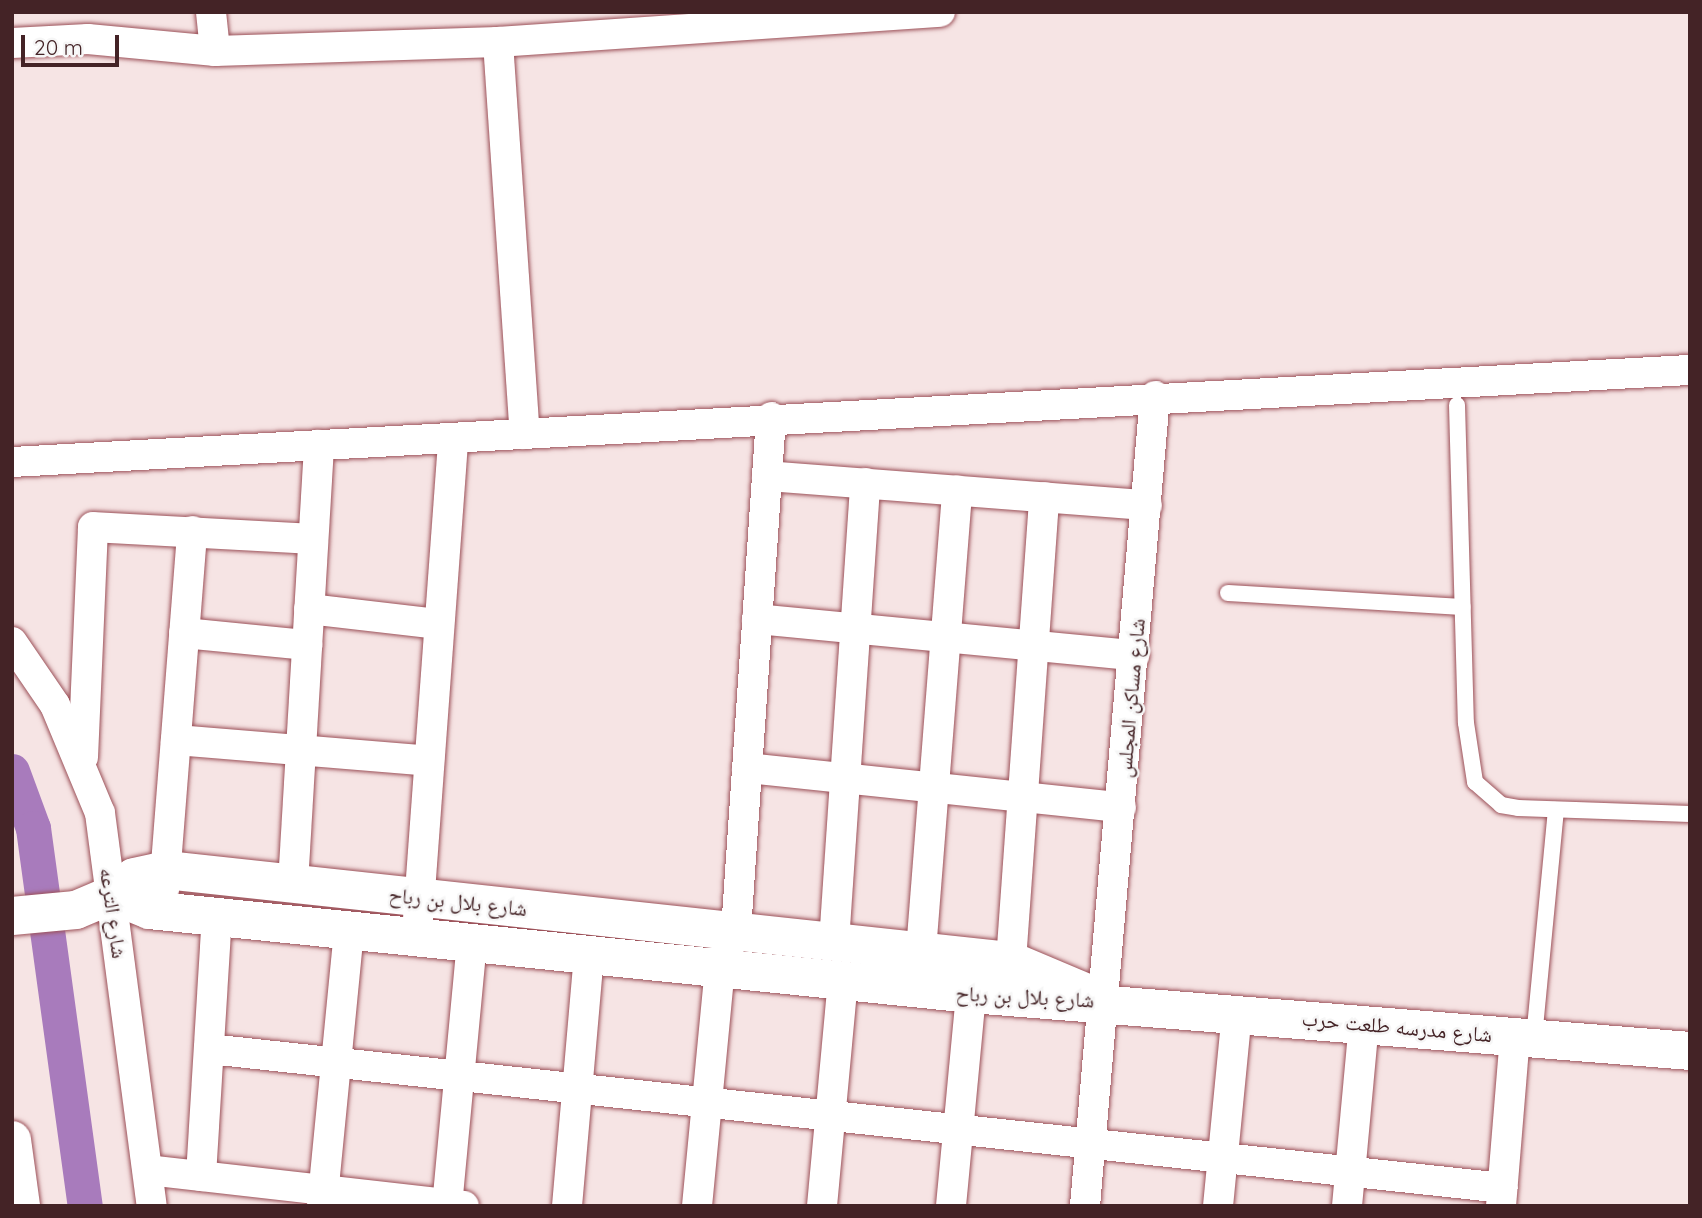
<!DOCTYPE html>
<html>
<head>
<meta charset="utf-8">
<style>
  body { margin:0 }
  #map { position:relative; width:1702px; height:1218px; overflow:hidden; background:#f6e4e4; font-family:Quicksand,"Noto Naskh Arabic",sans-serif }
  div>[style] { position:absolute }
  [style*='--x'] { left:calc(var(--x)*1px); top:calc(var(--y)*1px); width:calc(var(--w)*1px); rotate:calc(var(--a)*1deg) }
  .canal>* { height:35px; margin:-17.5px; padding:0 17.5px; transform-origin:17.5px; border-radius:17.5px; background:#a87bbc }
  .roads { filter:drop-shadow(0 0 2px #9c5159) drop-shadow(0 0 2px #9c5159) }
  .service>* { height:16px; margin:-8px; padding:0 8px; transform-origin:8px; border-radius:8px; background:#fff }
  .minor>* { height:30px; margin:-15px; padding:0 15px; transform-origin:15px; border-radius:15px; background:#fff }
  .tertiary>* { height:38px; margin:-19px; padding:0 19px; transform-origin:19px; border-radius:19px; background:#fff }
  span { translate:-50% -50%; white-space:nowrap; text-align:center; line-height:1.15; -webkit-text-stroke:5px #f6f6f6; paint-order:stroke }
  .street-label { font-size:21px; color:#442326 }
  .frame { position:absolute; inset:0; border:14px solid #442326; pointer-events:none }
  .scale { position:absolute; left:21px; top:35px; width:98px; height:32px; box-sizing:border-box; border:4px solid #442326; border-top:0; padding-left:9px; font-size:21px; line-height:24px; white-space:nowrap; color:#442326; -webkit-text-stroke:5px #f6f6f6; paint-order:stroke }
</style>
</head>
<body>
<div id="map">
  <div class="canal">
    <div style="--x:12;--y:771;--w:61;--a:69.8"></div>
    <div style="--x:33;--y:828;--w:382;--a:82.2"></div>
  </div>
  <div class="roads">
    <div class="service">
      <div style="--x:1457;--y:405;--w:318;--a:88.4"></div>
      <div style="--x:1466;--y:723;--w:60;--a:81.3"></div>
      <div style="--x:1475;--y:782;--w:35;--a:41"></div>
      <div style="--x:1501;--y:805;--w:17;--a:10"></div>
      <div style="--x:1518;--y:808;--w:172;--a:2"></div>
      <div style="--x:1228;--y:593;--w:235;--a:3.4"></div>
      <div style="--x:1534;--y:1038;--w:229;--a:-84.5"></div>
    </div>
    <div class="minor">
      <div style="--x:211;--y:12;--w:39;--a:84"></div>
      <div style="--x:498;--y:42;--w:393;--a:86.1"></div>
      <div style="--x:12;--y:43;--w:76;--a:-3"></div>
      <div style="--x:88;--y:39;--w:128;--a:5.4"></div>
      <div style="--x:215;--y:51;--w:283;--a:-1.8"></div>
      <div style="--x:498;--y:42;--w:443;--a:-3.9"></div>
      <div style="--x:12;--y:462;--w:1681;--a:-3.14"></div>
      <div style="--x:767;--y:476;--w:381;--a:4.4"></div>
      <div style="--x:309;--y:609;--w:131;--a:6.6"></div>
      <div style="--x:757;--y:619;--w:379;--a:5.5"></div>
      <div style="--x:184;--y:633;--w:124;--a:5.6"></div>
      <div style="--x:12;--y:642;--w:76;--a:55.7"></div>
      <div style="--x:55;--y:705;--w:117;--a:67.4"></div>
      <div style="--x:100;--y:813;--w:396;--a:82.5"></div>
      <div style="--x:176;--y:740;--w:254;--a:4.7"></div>
      <div style="--x:83;--y:757;--w:230;--a:-87.5"></div>
      <div style="--x:93;--y:527;--w:220;--a:3.1"></div>
      <div style="--x:747;--y:768;--w:376;--a:6"></div>
      <div style="--x:293;--y:884;--w:440;--a:-86.6"></div>
      <div style="--x:164;--y:890;--w:360;--a:-85.5"></div>
      <div style="--x:418;--y:919;--w:482;--a:-85.8"></div>
      <div style="--x:834;--y:942;--w:460;--a:-86.1"></div>
      <div style="--x:921;--y:951;--w:462;--a:-85.5"></div>
      <div style="--x:1011;--y:961;--w:465;--a:-85.9"></div>
      <div style="--x:209;--y:1049;--w:1301;--a:6.13"></div>
      <div style="--x:148;--y:1170;--w:318;--a:6.5"></div>
      <div style="--x:201;--y:1176;--w:260;--a:-86.5"></div>
      <div style="--x:322;--y:1206;--w:277;--a:-84.4"></div>
      <div style="--x:447;--y:1206;--w:264;--a:-84.6"></div>
      <div style="--x:567;--y:1206;--w:253;--a:-85"></div>
      <div style="--x:697;--y:1206;--w:239;--a:-84.5"></div>
      <div style="--x:720;--y:968;--w:40;--a:-66.6"></div>
      <div style="--x:736;--y:931;--w:515;--a:-86.1"></div>
      <div style="--x:822;--y:1206;--w:226;--a:-84.7"></div>
      <div style="--x:951;--y:1206;--w:213;--a:-84.6"></div>
      <div style="--x:1085;--y:1206;--w:813;--a:-85.06"></div>
      <div style="--x:1218;--y:1206;--w:194;--a:-84.4"></div>
      <div style="--x:1347;--y:1206;--w:185;--a:-84.7"></div>
      <div style="--x:1501;--y:1206;--w:171;--a:-85.3"></div>
    </div>
    <div class="tertiary">
      <div style="--x:112;--y:895;--w:40;--a:22"></div>
      <div style="--x:149;--y:910;--w:826;--a:5.83"></div>
      <div style="--x:971;--y:994;--w:721;--a:4.53"></div>
      <div style="--x:12;--y:916;--w:64;--a:-5.4"></div>
      <div style="--x:76;--y:910;--w:39;--a:-23"></div>
      <div style="--x:112;--y:895;--w:28;--a:-39"></div>
      <div style="--x:134;--y:877;--w:33;--a:-12"></div>
      <div style="--x:166;--y:870;--w:850;--a:6.15"></div>
      <div style="--x:1011;--y:961;--w:95;--a:22.8"></div>
      <div style="--x:12;--y:1140;--w:67;--a:82.2"></div>
    </div>
  </div>
  <div class="street-label">
    <span style="left:1130px;top:698px;rotate:-85deg">شارع مساكن المجلس</span>
    <span style="left:458px;top:901px;rotate:6deg">شارع بلال بن رباح</span>
    <span style="left:114px;top:913px;rotate:82deg">شارع الترعه</span>
    <span style="left:1025px;top:996px;rotate:3deg">شارع بلال بن رباح</span>
    <span style="left:1397px;top:1026px;rotate:5deg">شارع مدرسه طلعت حرب</span>
  </div>
  <div class="frame"></div>
  <div class="scale">20 m</div>
</div>
</body>
</html>
